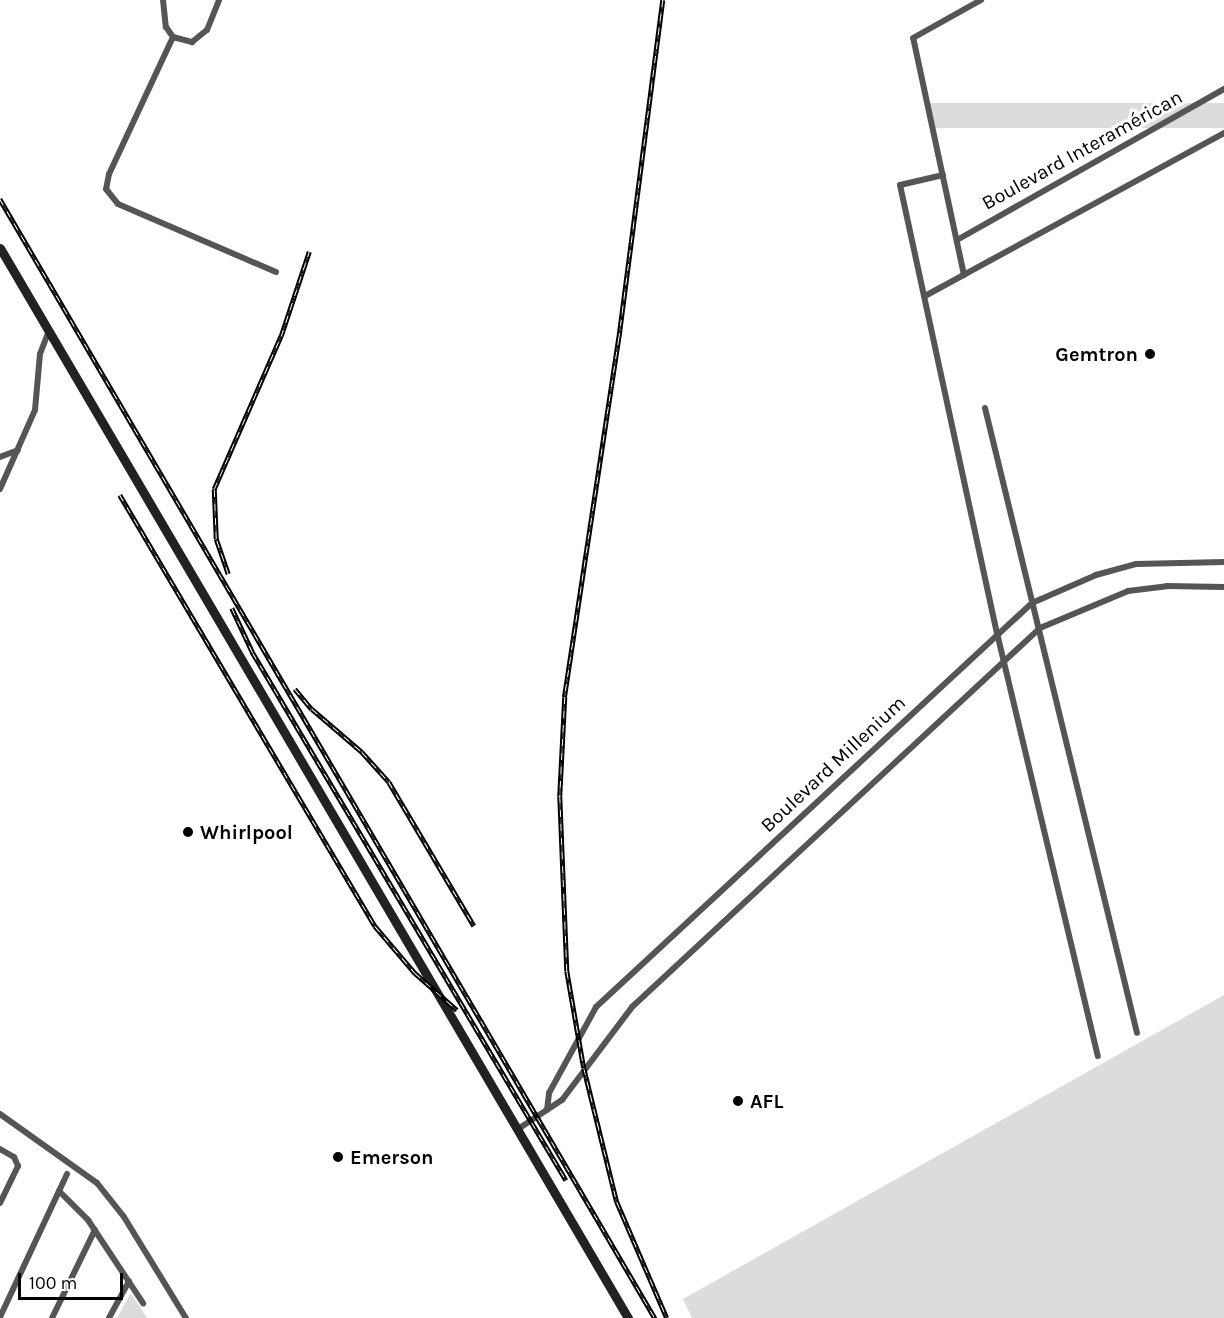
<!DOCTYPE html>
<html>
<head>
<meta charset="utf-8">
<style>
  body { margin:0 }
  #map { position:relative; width:1224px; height:1318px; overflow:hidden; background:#fff; font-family:Karla,sans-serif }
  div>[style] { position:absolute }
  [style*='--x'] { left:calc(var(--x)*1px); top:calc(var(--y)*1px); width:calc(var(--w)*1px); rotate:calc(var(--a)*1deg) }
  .green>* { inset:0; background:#dcdcdc; transform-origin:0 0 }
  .street>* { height:6px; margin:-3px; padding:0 3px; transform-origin:3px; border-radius:3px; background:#555 }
  .secondary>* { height:9px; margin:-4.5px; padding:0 4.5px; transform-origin:4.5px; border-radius:4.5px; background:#222 }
  .rail>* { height:4.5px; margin-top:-2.25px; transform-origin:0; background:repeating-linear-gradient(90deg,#fff 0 7px,#000 0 14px); box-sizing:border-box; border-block:2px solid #000 }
  .dots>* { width:16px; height:16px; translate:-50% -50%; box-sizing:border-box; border:3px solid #fff; border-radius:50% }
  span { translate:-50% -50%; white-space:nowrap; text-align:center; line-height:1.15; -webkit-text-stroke:6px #fff; paint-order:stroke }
  .street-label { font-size:20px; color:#000 }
  .poi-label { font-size:20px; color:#000; font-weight:700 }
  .right { translate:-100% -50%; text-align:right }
  .left { translate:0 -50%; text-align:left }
  .scale { position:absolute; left:18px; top:1273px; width:105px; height:27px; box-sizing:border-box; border:3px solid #000; border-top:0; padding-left:8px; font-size:18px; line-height:21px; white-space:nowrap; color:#000; -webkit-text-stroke:4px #fff; paint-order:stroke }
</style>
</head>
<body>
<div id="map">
  <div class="green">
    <div style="left:1224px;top:103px;width:25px;height:294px;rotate:90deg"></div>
    <div style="clip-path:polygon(1224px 995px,1224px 1318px,692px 1318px,683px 1299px)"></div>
    <div style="clip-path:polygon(130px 1294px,133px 1296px,147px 1318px,117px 1318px)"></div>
  </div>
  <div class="street">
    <div style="--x:163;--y:0;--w:27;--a:84"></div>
    <div style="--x:166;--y:27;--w:12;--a:55"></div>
    <div style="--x:173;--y:37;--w:20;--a:15"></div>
    <div style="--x:192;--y:42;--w:19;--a:-39"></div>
    <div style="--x:207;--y:30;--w:32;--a:-68"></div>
    <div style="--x:173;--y:37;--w:151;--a:115"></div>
    <div style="--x:109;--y:174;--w:15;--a:101"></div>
    <div style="--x:106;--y:189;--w:19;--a:51"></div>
    <div style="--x:118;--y:204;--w:172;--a:23.3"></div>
    <div style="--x:943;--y:175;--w:44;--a:166.9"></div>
    <div style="--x:900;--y:185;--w:458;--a:77.8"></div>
    <div style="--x:997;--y:633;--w:435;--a:76.6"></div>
    <div style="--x:957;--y:240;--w:307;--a:-29.5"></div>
    <div style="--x:964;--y:275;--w:242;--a:-102.1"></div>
    <div style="--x:913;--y:38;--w:78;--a:-29.2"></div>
    <div style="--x:925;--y:296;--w:341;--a:-28.6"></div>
    <div style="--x:985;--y:408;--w:643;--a:76.33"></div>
    <div style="--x:0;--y:457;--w:19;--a:-21"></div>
    <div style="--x:0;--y:489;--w:86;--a:-66.1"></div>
    <div style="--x:35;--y:410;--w:56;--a:-84.9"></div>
    <div style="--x:40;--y:354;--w:26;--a:-69"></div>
    <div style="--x:547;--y:1110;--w:17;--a:-83"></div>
    <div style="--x:549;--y:1093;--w:98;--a:-61.3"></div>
    <div style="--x:596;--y:1007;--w:594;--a:-42.82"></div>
    <div style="--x:1032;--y:603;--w:70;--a:-23.6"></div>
    <div style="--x:1096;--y:575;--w:41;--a:-15.4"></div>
    <div style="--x:1136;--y:564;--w:88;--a:-1.3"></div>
    <div style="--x:0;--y:1114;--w:119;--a:35.4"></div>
    <div style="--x:97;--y:1183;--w:43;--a:51.5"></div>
    <div style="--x:124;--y:1217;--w:119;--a:58.5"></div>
    <div style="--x:518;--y:1129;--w:53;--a:-33.4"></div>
    <div style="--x:562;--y:1100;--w:116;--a:-53"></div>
    <div style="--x:632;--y:1007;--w:557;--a:-42.89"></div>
    <div style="--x:1040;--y:628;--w:95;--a:-22.8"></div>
    <div style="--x:1128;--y:591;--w:39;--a:-7"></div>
    <div style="--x:1167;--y:586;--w:57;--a:1"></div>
    <div style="--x:0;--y:1149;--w:16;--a:30"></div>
    <div style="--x:14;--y:1157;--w:10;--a:66"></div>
    <div style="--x:18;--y:1166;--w:41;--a:115.9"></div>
    <div style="--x:59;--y:1191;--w:41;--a:45"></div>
    <div style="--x:88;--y:1220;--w:100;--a:56.5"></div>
    <div style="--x:0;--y:1317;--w:158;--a:-64.9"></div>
    <div style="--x:52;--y:1318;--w:98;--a:-64"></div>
    <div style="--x:109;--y:1318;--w:42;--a:-61.6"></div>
  </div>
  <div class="secondary">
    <div style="--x:0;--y:248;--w:1241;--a:59.59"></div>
  </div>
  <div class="rail">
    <div style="--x:663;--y:0;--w:341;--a:97.4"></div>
    <div style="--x:619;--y:338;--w:363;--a:98.6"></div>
    <div style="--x:565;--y:697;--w:99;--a:92.9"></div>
    <div style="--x:560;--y:796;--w:175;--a:87.7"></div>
    <div style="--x:567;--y:971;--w:98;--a:80.1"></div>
    <div style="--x:584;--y:1068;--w:138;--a:76.2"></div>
    <div style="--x:617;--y:1202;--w:126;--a:66.7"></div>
    <div style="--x:0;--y:199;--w:1297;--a:59.66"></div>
    <div style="--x:120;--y:495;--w:501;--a:59.39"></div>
    <div style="--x:375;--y:926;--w:62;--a:49.6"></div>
    <div style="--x:415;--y:973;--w:56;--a:41.4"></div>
    <div style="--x:228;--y:574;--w:37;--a:-109"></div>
    <div style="--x:216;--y:539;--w:50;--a:-92.3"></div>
    <div style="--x:214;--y:489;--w:167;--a:-66.4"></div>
    <div style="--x:281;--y:336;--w:89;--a:-71.6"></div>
    <div style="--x:232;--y:608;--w:50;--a:65"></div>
    <div style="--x:253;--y:653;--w:613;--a:59.29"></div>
    <div style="--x:295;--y:689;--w:26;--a:50"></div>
    <div style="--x:312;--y:709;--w:66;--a:40.7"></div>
    <div style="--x:362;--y:752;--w:40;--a:48"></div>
    <div style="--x:389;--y:782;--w:167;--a:59.4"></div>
  </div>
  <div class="dots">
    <div style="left:1150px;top:354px;background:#000"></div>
    <div style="left:188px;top:832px;background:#000"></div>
    <div style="left:738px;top:1101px;background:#000"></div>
    <div style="left:338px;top:1157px;background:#000"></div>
  </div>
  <div class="street-label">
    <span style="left:1082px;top:150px;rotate:-29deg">Boulevard Interamérican</span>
    <span style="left:833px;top:764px;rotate:-43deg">Boulevard Millenium</span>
  </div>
  <div class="poi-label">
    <span class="right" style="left:1138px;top:354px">Gemtron</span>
    <span class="left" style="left:200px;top:832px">Whirlpool</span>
    <span class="left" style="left:750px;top:1101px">AFL</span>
    <span class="left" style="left:350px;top:1157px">Emerson</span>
  </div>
  <div class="scale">100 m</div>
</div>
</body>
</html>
